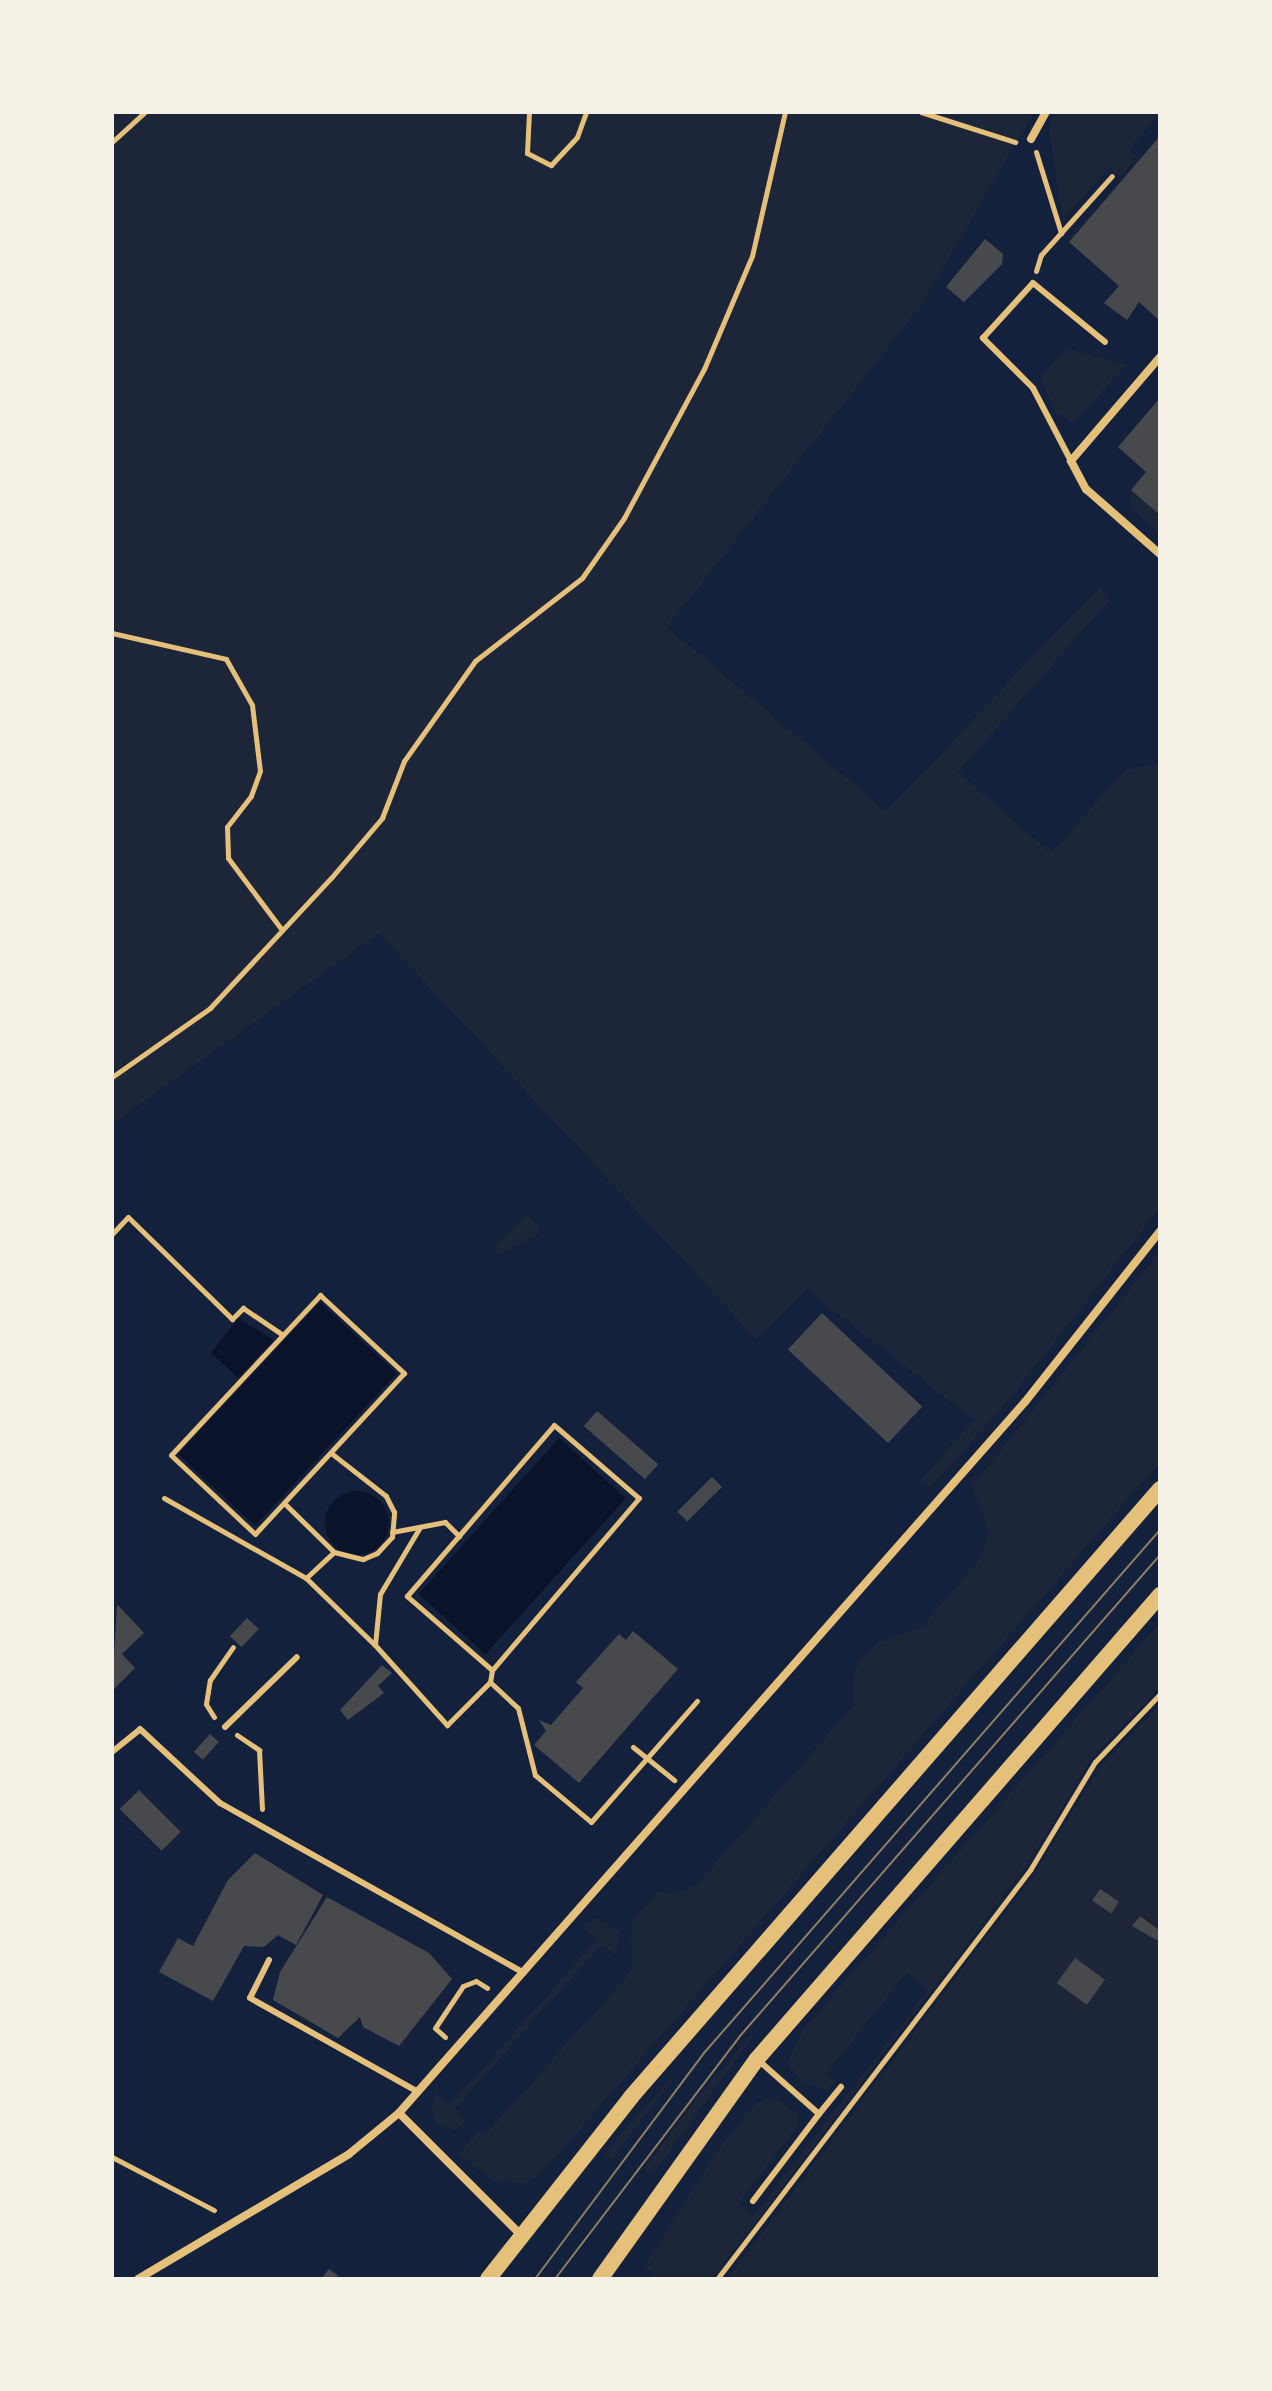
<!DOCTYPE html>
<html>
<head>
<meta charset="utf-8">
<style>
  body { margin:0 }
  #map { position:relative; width:1272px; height:2391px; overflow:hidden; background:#14213d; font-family:"Roboto Serif",serif }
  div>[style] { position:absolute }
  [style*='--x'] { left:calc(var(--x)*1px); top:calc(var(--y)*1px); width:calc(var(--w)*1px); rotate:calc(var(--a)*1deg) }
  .green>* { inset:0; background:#1d2539 }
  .water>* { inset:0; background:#0b132b; transform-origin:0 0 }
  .round { border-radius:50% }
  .building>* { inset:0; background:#48494c; transform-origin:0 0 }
  .path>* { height:5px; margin:-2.5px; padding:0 2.5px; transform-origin:2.5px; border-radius:2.5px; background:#e5c07b }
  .service>* { height:6px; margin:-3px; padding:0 3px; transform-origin:3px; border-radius:3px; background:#e5c07b }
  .minor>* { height:8px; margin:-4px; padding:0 4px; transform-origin:4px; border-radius:4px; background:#e5c07b }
  .secondary>* { height:16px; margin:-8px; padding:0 8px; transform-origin:8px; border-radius:8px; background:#e5c07b }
  .tram>* { height:2px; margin:-1px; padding:0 1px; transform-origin:1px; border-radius:1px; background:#918062 }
  span { translate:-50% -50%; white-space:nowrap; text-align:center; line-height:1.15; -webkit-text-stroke:6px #f6f1e7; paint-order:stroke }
  .frame { position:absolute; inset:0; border:114px solid #f6f1e7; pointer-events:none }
</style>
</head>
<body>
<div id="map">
  <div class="green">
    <div style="clip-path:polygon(112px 112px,1034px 112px,920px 307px,667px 627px,886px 811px,1099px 587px,1109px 601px,958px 772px,1051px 853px,1124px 771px,1160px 762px,1160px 1207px,1011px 1398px,930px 1488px,919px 1481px,974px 1420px,807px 1290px,756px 1339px,379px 933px,112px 1124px)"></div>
    <div style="clip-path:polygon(1054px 112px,1160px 112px,1129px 150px,1136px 157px,1119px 177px,1109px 168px,1063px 220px,1049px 129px)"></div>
    <div style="clip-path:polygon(1065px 348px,1127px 365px,1072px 423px,1055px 412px,1040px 376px)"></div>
    <div style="clip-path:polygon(1131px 490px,1160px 515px,1160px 534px,1131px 508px)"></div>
    <div style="clip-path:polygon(527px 1214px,540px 1226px,538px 1234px,498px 1255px,493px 1248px)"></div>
    <div style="clip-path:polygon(1160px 1251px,1160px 1462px,542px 2173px,524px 2184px,491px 2180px,459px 2153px,479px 2131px,484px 2136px,632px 1970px,631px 1922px,658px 1891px,676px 1894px,697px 1884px,853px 1706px,855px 1668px,875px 1644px,922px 1627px,977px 1562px,989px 1533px,972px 1486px)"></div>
    <div style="clip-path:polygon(1160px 1623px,1160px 1687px,1093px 1757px,1025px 1867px,757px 2221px,711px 2279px,649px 2279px,653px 2273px,644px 2266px,717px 2151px,755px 2103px,773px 2097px,797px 2113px,799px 2124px,739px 2203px,754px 2215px,928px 1990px,907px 1973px,827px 2073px,836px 2082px,826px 2091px,805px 2083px,787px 2064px,804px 2028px)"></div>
    <div style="clip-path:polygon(1160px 1704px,1160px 2279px,727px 2279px,1033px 1876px,1101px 1766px)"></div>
    <div style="clip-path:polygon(597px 1918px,620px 1932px,616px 1955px,602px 1944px,455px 2109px,468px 2121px,455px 2130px,437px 2124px,430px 2108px,436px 2093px,450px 2105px,597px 1939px,583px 1926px)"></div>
    <div style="clip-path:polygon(770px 2013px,653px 2174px,644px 2168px,712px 2080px)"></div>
    <div style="clip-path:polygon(673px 2075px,672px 2081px,611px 2160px,604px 2154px)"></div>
  </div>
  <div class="water">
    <div style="left:320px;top:1302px;width:105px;height:208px;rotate:43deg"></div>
    <div style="clip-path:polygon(238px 1318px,274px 1340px,238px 1378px,211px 1353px)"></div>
    <div style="left:559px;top:1438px;width:90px;height:210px;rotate:42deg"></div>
    <div class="round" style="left:325px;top:1491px;width:64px;height:64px"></div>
  </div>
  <div class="building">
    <div style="clip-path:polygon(1160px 136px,1160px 321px,1139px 302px,1127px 320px,1104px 303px,1119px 286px,1069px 242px)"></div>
    <div style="clip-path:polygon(985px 239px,1003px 254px,1002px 264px,964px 302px,946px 287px)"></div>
    <div style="clip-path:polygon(1160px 398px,1160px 515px,1131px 490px,1146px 472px,1118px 447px)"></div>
    <div style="left:822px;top:1313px;width:137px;height:50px;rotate:43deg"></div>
    <div style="left:597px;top:1411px;width:81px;height:20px;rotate:41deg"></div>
    <div style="left:712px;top:1477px;width:14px;height:49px;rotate:45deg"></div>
    <div style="clip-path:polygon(117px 1604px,144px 1633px,122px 1654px,135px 1668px,112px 1691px)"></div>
    <div style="left:247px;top:1618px;width:16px;height:25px;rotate:43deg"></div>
    <div style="clip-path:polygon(633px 1631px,678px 1669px,579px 1783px,534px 1745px,546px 1731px,539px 1720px,551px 1725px,583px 1688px,576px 1682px,619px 1634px,626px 1640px)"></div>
    <div style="clip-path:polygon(382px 1665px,392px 1673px,378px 1686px,384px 1693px,348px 1720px,340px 1710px)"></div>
    <div style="left:210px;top:1734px;width:12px;height:24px;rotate:42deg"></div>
    <div style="left:139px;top:1790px;width:59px;height:27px;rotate:45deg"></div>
    <div style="clip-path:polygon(255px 1853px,323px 1895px,296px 1945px,278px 1935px,264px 1947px,244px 1946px,213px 2001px,159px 1972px,178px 1938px,193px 1946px,228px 1880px)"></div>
    <div style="left:1100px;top:1889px;width:23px;height:14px;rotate:34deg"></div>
    <div style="clip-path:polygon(327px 1897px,429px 1953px,452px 1979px,399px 2046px,363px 2027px,360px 2017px,338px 2038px,273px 2000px,280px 1972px)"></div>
    <div style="clip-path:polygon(1140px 1916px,1160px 1931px,1160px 1942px,1132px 1926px)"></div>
    <div style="left:1075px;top:1958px;width:37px;height:31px;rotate:36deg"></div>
    <div style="clip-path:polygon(329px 2269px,339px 2276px,321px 2279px)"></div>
  </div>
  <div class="path">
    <div style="--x:529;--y:112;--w:41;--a:92.8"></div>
    <div style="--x:527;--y:153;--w:27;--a:27"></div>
    <div style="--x:551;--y:165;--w:38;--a:-47"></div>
    <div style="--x:577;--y:137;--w:27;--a:-70"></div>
    <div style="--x:921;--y:112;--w:99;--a:17.7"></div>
    <div style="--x:112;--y:142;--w:45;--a:-42.3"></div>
    <div style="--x:1036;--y:152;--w:85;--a:72.8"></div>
    <div style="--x:1036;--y:271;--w:17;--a:-73"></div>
    <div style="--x:1041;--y:255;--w:106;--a:-48.1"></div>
    <div style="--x:112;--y:633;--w:117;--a:12.8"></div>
    <div style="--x:226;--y:659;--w:53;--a:60.5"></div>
    <div style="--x:252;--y:705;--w:66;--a:83.1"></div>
    <div style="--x:260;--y:771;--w:27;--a:110"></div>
    <div style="--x:251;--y:796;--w:39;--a:128"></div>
    <div style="--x:227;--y:827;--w:31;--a:88"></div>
    <div style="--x:228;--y:858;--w:90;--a:53.1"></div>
    <div style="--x:112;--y:1077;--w:120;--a:-35.1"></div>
    <div style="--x:210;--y:1008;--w:178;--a:-47.1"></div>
    <div style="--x:331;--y:878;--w:79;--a:-49.6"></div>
    <div style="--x:382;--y:818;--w:61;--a:-68.9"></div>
    <div style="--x:404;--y:761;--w:123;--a:-54.6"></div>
    <div style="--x:475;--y:661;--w:135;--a:-37.8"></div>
    <div style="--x:582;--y:578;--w:73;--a:-55"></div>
    <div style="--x:624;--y:518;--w:169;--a:-61.8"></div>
    <div style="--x:704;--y:369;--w:123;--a:-67"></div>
    <div style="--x:752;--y:256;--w:148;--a:-77.1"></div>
    <div style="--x:112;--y:1234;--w:23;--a:-47"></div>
    <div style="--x:128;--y:1217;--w:146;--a:44.4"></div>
    <div style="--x:232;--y:1319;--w:16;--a:-45"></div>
    <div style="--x:243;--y:1308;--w:48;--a:34"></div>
    <div style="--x:320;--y:1295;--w:115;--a:42.9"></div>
    <div style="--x:404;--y:1373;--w:219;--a:132.8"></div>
    <div style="--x:255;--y:1534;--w:115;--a:-136.8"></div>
    <div style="--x:171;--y:1455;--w:219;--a:-47"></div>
    <div style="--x:164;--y:1498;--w:163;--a:29.4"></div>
    <div style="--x:306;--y:1578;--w:38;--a:-43"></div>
    <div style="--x:284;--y:1503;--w:70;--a:44.4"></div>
    <div style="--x:334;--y:1552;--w:30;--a:14"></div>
    <div style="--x:363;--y:1559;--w:15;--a:-23"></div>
    <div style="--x:377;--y:1553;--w:22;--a:-47"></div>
    <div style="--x:392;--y:1537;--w:25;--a:-85"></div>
    <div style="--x:394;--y:1512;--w:18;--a:-117"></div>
    <div style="--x:386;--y:1496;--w:70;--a:-142"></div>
    <div style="--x:420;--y:1527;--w:78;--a:120.8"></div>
    <div style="--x:380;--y:1594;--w:51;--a:95.6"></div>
    <div style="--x:375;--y:1645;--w:108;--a:48"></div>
    <div style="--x:447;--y:1725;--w:61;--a:-45"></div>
    <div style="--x:392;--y:1532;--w:54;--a:-10.7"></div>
    <div style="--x:445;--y:1522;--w:20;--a:45"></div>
    <div style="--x:306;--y:1578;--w:96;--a:44.2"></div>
    <div style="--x:492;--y:1670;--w:113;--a:-139"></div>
    <div style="--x:407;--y:1596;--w:225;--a:-49.3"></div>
    <div style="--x:554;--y:1425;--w:112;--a:40.7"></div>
    <div style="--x:639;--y:1498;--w:226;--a:130.5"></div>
    <div style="--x:492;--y:1670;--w:12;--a:99"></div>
    <div style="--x:490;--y:1682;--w:38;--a:43"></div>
    <div style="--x:518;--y:1708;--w:69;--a:75.8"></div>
    <div style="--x:535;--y:1775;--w:73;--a:40"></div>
    <div style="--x:591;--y:1822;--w:161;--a:-48.8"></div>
    <div style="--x:214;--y:1717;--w:15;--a:-122"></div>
    <div style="--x:206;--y:1704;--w:24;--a:-81"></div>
    <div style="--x:210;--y:1680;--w:40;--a:-55.1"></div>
    <div style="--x:237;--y:1735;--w:27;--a:34"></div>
    <div style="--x:259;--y:1750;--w:59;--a:87.1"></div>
    <div style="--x:633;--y:1747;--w:53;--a:38.8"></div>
    <div style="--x:445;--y:2037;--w:13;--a:-138"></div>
    <div style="--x:435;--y:2028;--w:50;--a:-56.3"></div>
    <div style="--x:463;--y:1986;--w:14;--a:-21"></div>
    <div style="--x:476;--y:1981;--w:13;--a:32"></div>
    <div style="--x:112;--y:2157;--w:115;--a:27.5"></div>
    <div style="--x:717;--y:2279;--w:515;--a:-52.57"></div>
    <div style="--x:1030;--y:1870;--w:126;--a:-59"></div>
    <div style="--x:1095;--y:1762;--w:94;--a:-46.3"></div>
  </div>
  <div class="service">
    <div style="--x:1071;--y:461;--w:82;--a:-117.5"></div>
    <div style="--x:1033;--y:388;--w:71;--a:-135"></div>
    <div style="--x:983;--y:338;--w:74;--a:-47.7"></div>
    <div style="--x:1033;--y:283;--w:93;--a:39.3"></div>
    <div style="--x:225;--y:1727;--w:100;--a:-44.2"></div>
    <div style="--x:112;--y:1752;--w:36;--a:-39"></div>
    <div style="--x:140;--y:1729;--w:109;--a:42.8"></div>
    <div style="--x:220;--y:1803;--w:348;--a:29.2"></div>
    <div style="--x:269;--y:1960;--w:42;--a:116.6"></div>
    <div style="--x:250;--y:1998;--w:193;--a:29.2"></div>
    <div style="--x:757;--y:2059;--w:83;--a:41.6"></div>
    <div style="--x:819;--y:2114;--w:35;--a:-51"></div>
    <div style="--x:753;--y:2201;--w:109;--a:-52.8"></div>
  </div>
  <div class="minor">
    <div style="--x:1031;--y:139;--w:31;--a:-61"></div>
    <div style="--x:1160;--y:357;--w:137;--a:130.6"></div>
    <div style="--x:1071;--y:461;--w:32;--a:62"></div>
    <div style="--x:1086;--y:489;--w:98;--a:41.3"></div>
    <div style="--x:399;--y:2113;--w:173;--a:45"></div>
    <div style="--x:138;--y:2279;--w:245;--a:-30.6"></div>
    <div style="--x:349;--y:2154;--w:65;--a:-39.4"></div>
    <div style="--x:399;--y:2113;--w:947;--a:-48.64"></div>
    <div style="--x:1025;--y:1402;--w:218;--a:-51.7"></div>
  </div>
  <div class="secondary">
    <div style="--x:488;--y:2279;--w:231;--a:-51.8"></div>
    <div style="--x:631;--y:2097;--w:806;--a:-48.97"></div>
    <div style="--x:600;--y:2279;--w:270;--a:-54.5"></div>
    <div style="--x:757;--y:2059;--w:615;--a:-49.02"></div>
  </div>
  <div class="tram">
    <div style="--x:535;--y:2279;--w:282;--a:-53.2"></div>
    <div style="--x:704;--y:2053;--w:694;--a:-48.92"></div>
    <div style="--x:555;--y:2279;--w:305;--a:-52.7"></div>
    <div style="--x:740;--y:2036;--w:639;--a:-48.87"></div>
  </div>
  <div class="frame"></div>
</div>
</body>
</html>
